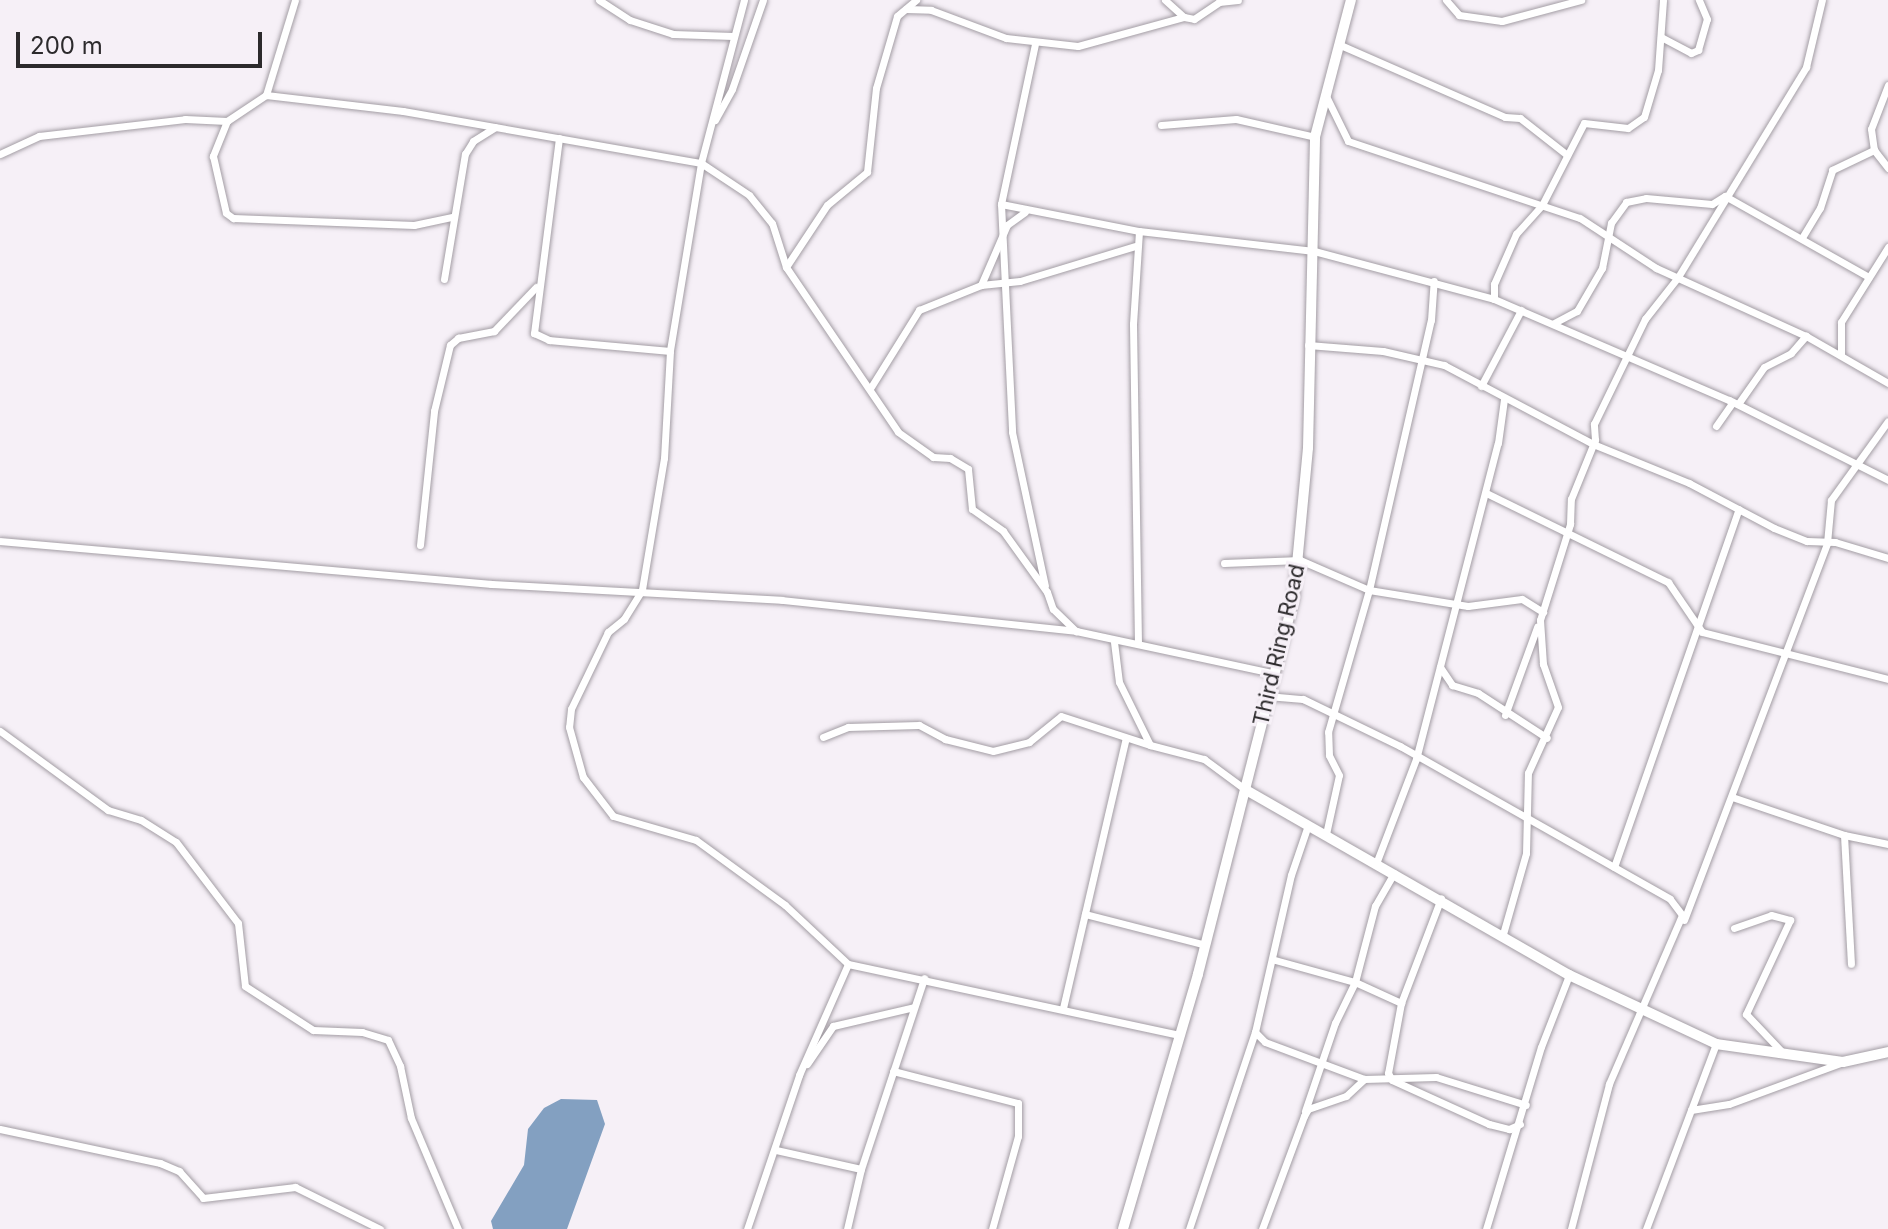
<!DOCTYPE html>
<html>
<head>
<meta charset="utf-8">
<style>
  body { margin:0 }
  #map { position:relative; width:1888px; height:1229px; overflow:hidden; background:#f6f0f7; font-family:Inter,sans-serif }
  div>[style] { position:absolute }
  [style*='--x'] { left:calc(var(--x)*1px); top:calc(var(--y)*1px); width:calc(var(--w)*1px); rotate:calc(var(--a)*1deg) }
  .water>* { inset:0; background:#83a0c1 }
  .roads { filter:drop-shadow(0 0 2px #a39da4) drop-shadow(0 0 2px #a39da4) }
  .street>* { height:7px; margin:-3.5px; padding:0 3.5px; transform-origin:3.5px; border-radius:3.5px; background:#fff }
  .secondary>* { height:10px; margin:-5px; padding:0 5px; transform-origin:5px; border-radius:5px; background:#fff }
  span { translate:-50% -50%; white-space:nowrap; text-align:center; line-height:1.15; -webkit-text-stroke:6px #f6f0f7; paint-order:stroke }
  .street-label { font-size:22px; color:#2c2a2c }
  .scale { position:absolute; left:16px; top:32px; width:246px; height:36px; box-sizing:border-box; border:4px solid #2c2a2c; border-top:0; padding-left:10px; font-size:24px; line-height:28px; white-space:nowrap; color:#2c2a2c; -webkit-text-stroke:6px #f6f0f7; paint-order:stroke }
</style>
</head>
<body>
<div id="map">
  <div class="water">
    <div style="clip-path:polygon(561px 1099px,597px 1100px,605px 1124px,567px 1229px,493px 1229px,491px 1221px,524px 1165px,528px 1129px,544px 1108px)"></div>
  </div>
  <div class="roads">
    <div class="street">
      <div style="--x:599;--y:0;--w:37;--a:33"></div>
      <div style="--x:630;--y:20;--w:45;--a:18"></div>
      <div style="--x:673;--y:34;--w:60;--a:1.9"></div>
      <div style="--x:744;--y:0;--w:169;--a:104.8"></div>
      <div style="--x:701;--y:163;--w:191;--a:99.4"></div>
      <div style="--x:670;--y:351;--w:107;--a:93.2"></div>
      <div style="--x:664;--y:458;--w:134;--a:99.5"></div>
      <div style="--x:642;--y:590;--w:34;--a:122"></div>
      <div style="--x:624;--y:619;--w:21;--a:141"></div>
      <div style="--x:608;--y:632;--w:85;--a:115.7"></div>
      <div style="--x:571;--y:709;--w:18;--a:96"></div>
      <div style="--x:569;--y:727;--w:52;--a:74.4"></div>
      <div style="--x:583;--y:777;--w:49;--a:52.4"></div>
      <div style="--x:613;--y:816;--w:86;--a:16.1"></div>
      <div style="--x:696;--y:840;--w:110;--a:36.1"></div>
      <div style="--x:785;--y:905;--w:86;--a:43.1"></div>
      <div style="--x:1165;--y:0;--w:25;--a:42"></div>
      <div style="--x:1446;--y:0;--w:20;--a:49"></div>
      <div style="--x:1459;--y:15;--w:43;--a:7.9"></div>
      <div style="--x:1502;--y:21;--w:82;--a:-14.9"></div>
      <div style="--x:906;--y:9;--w:25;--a:2"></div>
      <div style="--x:931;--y:10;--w:80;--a:20.5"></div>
      <div style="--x:1006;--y:38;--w:72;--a:6.3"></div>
      <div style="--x:1078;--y:46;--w:110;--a:-15.3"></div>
      <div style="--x:1184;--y:17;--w:10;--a:11"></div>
      <div style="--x:1194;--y:19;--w:30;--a:-34"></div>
      <div style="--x:1219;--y:2;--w:19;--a:-6"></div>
      <div style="--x:1661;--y:37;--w:34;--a:28"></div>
      <div style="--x:1691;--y:53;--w:8;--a:-23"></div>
      <div style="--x:1698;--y:50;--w:32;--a:-74"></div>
      <div style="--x:1707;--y:19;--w:21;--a:-113"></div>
      <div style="--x:1035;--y:44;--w:164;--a:102"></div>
      <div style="--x:1001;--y:204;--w:228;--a:87.2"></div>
      <div style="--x:1012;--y:432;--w:157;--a:77.9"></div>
      <div style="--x:1338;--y:44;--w:182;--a:23.6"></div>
      <div style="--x:1505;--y:117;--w:15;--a:4"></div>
      <div style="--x:1520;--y:118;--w:60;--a:38.2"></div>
      <div style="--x:1888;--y:85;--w:47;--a:111.1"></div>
      <div style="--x:1871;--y:129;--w:21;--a:82"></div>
      <div style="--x:1874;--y:150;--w:23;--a:52"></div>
      <div style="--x:266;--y:95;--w:99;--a:-73"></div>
      <div style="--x:1326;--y:96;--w:50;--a:63.9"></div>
      <div style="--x:1348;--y:141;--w:244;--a:18.4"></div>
      <div style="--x:1580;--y:218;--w:91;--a:33.3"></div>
      <div style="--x:1656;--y:268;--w:165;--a:24.4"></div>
      <div style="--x:1806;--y:336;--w:95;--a:29.8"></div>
      <div style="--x:715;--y:120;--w:35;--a:-61"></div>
      <div style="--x:732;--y:89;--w:94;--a:-70.8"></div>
      <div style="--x:227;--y:121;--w:38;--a:112"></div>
      <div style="--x:213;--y:156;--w:58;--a:77.2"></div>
      <div style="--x:226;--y:213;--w:9;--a:36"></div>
      <div style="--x:233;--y:218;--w:181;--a:2.2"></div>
      <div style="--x:414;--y:225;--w:39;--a:-12"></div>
      <div style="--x:1161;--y:125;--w:75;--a:-4.6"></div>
      <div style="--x:1236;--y:119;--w:81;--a:12.8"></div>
      <div style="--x:559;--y:138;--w:197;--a:97.3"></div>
      <div style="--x:534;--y:333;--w:17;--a:25"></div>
      <div style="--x:549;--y:340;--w:121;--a:5.2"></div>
      <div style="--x:0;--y:154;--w:43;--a:-24.8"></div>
      <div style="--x:39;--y:136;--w:147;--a:-6.6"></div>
      <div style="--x:185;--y:119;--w:42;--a:2.7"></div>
      <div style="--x:227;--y:121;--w:47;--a:-33.7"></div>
      <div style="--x:266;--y:95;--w:138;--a:6.7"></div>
      <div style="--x:403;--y:111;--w:303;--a:9.9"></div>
      <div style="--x:701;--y:163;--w:58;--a:33.7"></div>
      <div style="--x:749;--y:195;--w:36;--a:51"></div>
      <div style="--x:772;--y:223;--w:46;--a:72.3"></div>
      <div style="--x:786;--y:267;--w:199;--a:55.8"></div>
      <div style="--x:898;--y:432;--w:43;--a:35.5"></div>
      <div style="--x:933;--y:457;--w:17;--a:3"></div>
      <div style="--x:950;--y:458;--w:21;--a:31"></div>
      <div style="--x:968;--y:469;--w:40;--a:84.3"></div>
      <div style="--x:972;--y:509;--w:38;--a:35"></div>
      <div style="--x:1003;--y:531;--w:75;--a:54.2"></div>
      <div style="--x:1047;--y:592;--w:18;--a:71"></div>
      <div style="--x:1053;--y:609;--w:32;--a:44"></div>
      <div style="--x:1001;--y:204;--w:141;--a:11.1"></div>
      <div style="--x:1139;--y:231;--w:176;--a:6.5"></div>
      <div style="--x:1314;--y:251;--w:186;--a:14.9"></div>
      <div style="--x:1494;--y:299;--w:256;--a:23.3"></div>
      <div style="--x:1729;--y:400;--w:178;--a:26.7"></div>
      <div style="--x:1803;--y:236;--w:33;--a:-59"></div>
      <div style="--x:1820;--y:208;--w:40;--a:-72"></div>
      <div style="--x:1832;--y:170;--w:47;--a:-25.5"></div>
      <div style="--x:786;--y:267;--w:74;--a:-56.5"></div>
      <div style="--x:827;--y:205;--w:52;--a:-39.5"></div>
      <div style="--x:867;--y:172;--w:84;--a:-83.9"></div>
      <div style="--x:876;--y:88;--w:75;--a:-73.7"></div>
      <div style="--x:897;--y:16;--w:25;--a:-40"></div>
      <div style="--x:444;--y:279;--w:127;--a:-80.5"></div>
      <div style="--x:465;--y:154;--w:15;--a:-58"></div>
      <div style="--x:473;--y:141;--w:26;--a:-32"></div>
      <div style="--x:981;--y:285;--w:39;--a:-6"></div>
      <div style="--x:1020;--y:281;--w:120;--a:-16.9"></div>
      <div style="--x:1494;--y:299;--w:15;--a:-90"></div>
      <div style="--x:1494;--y:284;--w:55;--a:-66.3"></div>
      <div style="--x:1516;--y:234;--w:39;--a:-48"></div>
      <div style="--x:1542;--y:205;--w:92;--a:-62.9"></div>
      <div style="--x:1584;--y:123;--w:44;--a:6.5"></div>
      <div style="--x:1628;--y:128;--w:19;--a:-35"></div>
      <div style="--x:1644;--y:117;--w:49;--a:-73.4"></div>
      <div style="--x:1658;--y:70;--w:70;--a:-85.9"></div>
      <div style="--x:1554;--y:323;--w:26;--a:-28"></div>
      <div style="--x:1577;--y:311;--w:50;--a:-59.8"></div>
      <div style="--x:1602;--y:268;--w:46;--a:-78.7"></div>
      <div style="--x:1611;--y:223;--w:26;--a:-54"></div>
      <div style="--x:1626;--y:202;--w:20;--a:-11"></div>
      <div style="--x:1646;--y:198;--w:66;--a:5.2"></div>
      <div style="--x:1712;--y:204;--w:15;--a:-32"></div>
      <div style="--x:1725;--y:196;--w:165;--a:29.4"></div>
      <div style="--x:1308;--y:345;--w:75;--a:4.6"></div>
      <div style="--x:1383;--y:351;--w:63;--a:12.9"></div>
      <div style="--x:1444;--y:365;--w:169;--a:27.9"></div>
      <div style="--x:1593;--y:444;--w:104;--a:22.1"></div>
      <div style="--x:1689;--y:483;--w:96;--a:27.9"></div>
      <div style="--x:1774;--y:528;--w:35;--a:22"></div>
      <div style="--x:1807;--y:541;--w:28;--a:2"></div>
      <div style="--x:1835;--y:542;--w:55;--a:16.8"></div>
      <div style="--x:1841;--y:354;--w:32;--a:-90"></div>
      <div style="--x:1841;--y:322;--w:89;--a:-57.9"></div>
      <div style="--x:1481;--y:386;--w:86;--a:-62.2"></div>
      <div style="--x:871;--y:387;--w:91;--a:-58.1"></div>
      <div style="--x:919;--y:310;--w:67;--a:-22"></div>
      <div style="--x:981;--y:285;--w:65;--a:-66.6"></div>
      <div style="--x:1007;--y:225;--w:22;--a:-36"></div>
      <div style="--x:1738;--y:404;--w:45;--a:-54.9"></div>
      <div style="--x:1764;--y:367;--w:30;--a:-27"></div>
      <div style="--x:1791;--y:353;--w:23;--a:-49"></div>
      <div style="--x:1716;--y:426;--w:29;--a:-55"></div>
      <div style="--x:1486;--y:493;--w:203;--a:26.1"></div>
      <div style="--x:1668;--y:582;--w:60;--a:55.8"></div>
      <div style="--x:1702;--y:632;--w:192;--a:14.2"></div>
      <div style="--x:0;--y:541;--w:493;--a:5"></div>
      <div style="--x:491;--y:584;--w:291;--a:3.1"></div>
      <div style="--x:782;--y:600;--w:296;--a:6"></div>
      <div style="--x:1076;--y:631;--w:200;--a:12.1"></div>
      <div style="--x:420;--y:545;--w:135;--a:-84"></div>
      <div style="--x:434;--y:411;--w:68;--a:-76.4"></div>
      <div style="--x:450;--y:345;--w:11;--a:-41"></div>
      <div style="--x:458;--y:338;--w:37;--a:-11"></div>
      <div style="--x:494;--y:331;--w:61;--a:-46.3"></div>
      <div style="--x:1224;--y:563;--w:76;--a:-2.3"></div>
      <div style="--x:1300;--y:560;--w:75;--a:23.5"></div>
      <div style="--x:1369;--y:590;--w:100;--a:9.2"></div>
      <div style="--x:1468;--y:606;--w:54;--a:-7.4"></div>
      <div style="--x:1522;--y:599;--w:25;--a:32"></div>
      <div style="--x:1114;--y:642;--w:40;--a:82.9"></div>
      <div style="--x:1119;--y:682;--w:70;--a:63.8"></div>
      <div style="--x:1150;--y:745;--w:56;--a:14.5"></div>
      <div style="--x:1204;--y:759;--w:52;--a:36.4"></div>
      <div style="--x:1138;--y:643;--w:319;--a:-90.9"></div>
      <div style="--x:1133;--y:324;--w:93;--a:-86.3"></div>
      <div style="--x:1440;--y:667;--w:22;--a:56"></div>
      <div style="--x:1452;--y:685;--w:27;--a:17"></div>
      <div style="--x:1478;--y:693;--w:82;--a:33.1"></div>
      <div style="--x:1267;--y:696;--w:36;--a:5"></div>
      <div style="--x:1303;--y:699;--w:108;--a:25.9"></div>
      <div style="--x:1400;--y:746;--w:310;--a:29.5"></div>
      <div style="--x:1670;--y:899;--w:20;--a:53"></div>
      <div style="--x:1682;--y:915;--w:184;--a:113.4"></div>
      <div style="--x:1609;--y:1084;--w:150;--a:104.7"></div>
      <div style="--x:1505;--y:715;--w:94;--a:-70"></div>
      <div style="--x:0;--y:731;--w:134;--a:36.2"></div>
      <div style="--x:108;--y:810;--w:34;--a:17"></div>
      <div style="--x:141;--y:820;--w:41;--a:32.2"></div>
      <div style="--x:176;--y:842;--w:102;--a:52.6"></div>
      <div style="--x:238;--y:923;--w:63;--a:83.7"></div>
      <div style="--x:245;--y:986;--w:81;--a:32.9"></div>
      <div style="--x:313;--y:1030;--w:49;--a:2.3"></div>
      <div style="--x:362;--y:1032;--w:27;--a:17"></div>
      <div style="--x:388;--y:1040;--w:29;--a:65"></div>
      <div style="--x:400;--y:1066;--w:53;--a:78.1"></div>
      <div style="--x:411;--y:1118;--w:121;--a:67.1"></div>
      <div style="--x:823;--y:737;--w:27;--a:-22"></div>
      <div style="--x:848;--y:727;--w:71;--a:-1.6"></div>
      <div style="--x:919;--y:725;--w:30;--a:28"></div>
      <div style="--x:945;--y:739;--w:49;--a:14"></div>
      <div style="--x:993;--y:751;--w:37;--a:-14"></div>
      <div style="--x:1029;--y:742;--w:41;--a:-39.1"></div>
      <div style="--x:1061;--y:716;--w:94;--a:18"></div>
      <div style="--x:1732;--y:797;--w:118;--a:18.7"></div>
      <div style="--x:1844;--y:835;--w:45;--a:11.6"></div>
      <div style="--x:1326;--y:834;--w:60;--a:-77.6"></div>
      <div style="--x:1339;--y:775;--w:22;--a:-117"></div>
      <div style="--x:1329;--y:755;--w:23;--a:-92"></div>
      <div style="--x:1328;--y:732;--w:148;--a:-73.9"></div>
      <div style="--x:1369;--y:590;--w:277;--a:-77.1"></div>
      <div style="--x:1431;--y:320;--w:39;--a:-86"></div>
      <div style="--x:1844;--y:835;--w:129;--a:86.9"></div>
      <div style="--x:1377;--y:861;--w:109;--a:-69.1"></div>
      <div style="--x:1416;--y:759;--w:326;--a:-75.5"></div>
      <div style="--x:1498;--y:443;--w:44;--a:-82.2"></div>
      <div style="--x:1614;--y:867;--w:379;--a:-70.8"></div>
      <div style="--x:1085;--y:914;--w:121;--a:14.4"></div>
      <div style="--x:1684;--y:920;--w:403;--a:-69.2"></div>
      <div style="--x:1827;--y:543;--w:43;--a:-84.7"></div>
      <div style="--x:1831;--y:500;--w:97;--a:-54.2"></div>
      <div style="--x:1734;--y:928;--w:39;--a:-19"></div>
      <div style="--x:1771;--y:915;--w:20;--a:15"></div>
      <div style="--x:1790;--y:920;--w:104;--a:115.1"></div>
      <div style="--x:1746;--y:1014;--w:55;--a:46.5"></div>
      <div style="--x:1503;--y:934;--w:84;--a:-74.1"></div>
      <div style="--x:1526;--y:853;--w:80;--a:-88.6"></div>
      <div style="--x:1528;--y:773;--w:72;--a:-65.6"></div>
      <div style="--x:1558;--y:707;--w:46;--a:-109.2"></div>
      <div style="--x:1543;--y:664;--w:44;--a:-93.9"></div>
      <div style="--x:1540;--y:620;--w:101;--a:-72.6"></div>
      <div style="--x:1570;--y:524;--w:25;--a:-88"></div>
      <div style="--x:1571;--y:499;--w:64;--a:-67.9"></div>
      <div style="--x:1595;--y:440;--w:16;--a:-94"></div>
      <div style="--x:1594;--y:424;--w:117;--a:-64.1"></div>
      <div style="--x:1645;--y:319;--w:53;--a:-51.8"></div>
      <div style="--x:1678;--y:277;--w:246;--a:-58.6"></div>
      <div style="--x:1806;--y:67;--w:69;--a:-76.6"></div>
      <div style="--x:1275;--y:960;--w:83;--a:15.4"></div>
      <div style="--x:1355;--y:982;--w:51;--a:24.5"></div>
      <div style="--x:1401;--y:1003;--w:112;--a:-69.1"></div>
      <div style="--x:1401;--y:1003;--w:71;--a:100.5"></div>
      <div style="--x:1388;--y:1073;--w:8;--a:60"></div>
      <div style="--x:1392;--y:1080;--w:107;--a:24.4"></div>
      <div style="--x:1489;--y:1124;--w:21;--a:14"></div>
      <div style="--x:1509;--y:1129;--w:12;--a:-24"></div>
      <div style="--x:1063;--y:1008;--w:277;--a:-76.9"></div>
      <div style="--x:1255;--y:1032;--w:14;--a:45"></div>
      <div style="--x:1265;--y:1042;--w:106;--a:20.5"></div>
      <div style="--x:807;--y:1064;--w:46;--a:-55.6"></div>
      <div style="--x:833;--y:1026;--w:83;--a:-13.2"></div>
      <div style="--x:893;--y:1071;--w:129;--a:14.4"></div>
      <div style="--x:1018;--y:1103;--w:33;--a:90"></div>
      <div style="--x:1018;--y:1136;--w:97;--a:105.6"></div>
      <div style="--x:1691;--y:1110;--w:38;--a:-9"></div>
      <div style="--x:1729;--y:1104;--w:121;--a:-20.2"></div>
      <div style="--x:1305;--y:1111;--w:93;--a:-71.2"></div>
      <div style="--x:1335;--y:1023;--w:46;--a:-64"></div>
      <div style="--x:1355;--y:982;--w:79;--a:-75.3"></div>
      <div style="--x:1375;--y:906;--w:38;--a:-60"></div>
      <div style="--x:0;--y:1129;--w:164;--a:12"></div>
      <div style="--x:160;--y:1163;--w:21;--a:23"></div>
      <div style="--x:179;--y:1171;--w:36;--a:48"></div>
      <div style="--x:203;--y:1198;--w:93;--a:-6.8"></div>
      <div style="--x:295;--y:1187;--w:95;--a:26.3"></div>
      <div style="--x:776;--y:1150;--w:87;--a:12.6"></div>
      <div style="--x:747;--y:1229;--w:163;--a:-71.3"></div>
      <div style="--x:799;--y:1075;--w:121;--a:-66.2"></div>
      <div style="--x:848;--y:964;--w:339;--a:12.1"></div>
      <div style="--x:847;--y:1229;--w:62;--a:-76.9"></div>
      <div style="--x:861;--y:1169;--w:201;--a:-71.7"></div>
      <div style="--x:1189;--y:1229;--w:208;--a:-71.5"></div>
      <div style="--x:1255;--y:1032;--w:161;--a:-77.1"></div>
      <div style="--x:1291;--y:875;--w:53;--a:-71.2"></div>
      <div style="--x:1262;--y:1229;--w:121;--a:-69.6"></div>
      <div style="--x:1304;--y:1116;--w:8;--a:-60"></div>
      <div style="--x:1308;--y:1109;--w:40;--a:-18.9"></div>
      <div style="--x:1346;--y:1096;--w:25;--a:-43"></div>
      <div style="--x:1364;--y:1079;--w:72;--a:-1.6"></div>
      <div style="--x:1436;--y:1077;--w:94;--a:17.3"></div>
      <div style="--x:1486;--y:1229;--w:190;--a:-73.2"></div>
      <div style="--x:1541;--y:1047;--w:77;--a:-68.7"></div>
      <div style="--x:1646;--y:1229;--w:198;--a:-69.3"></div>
    </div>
    <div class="secondary">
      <div style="--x:1246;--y:790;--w:372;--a:29.8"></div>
      <div style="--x:1569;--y:975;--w:162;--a:25.1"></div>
      <div style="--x:1716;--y:1044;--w:128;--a:8.1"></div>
      <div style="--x:1843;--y:1062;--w:46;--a:-12.5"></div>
      <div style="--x:1123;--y:1229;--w:266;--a:-73.6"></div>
      <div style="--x:1198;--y:974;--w:390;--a:-75.7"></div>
      <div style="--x:1294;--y:596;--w:149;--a:-84.6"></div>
      <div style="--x:1308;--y:448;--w:311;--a:-88.7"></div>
      <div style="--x:1315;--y:137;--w:142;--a:-75.3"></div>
    </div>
  </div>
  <div class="street-label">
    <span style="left:1279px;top:645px;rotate:-77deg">Third Ring Road</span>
  </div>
  <div class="scale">200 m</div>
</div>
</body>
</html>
